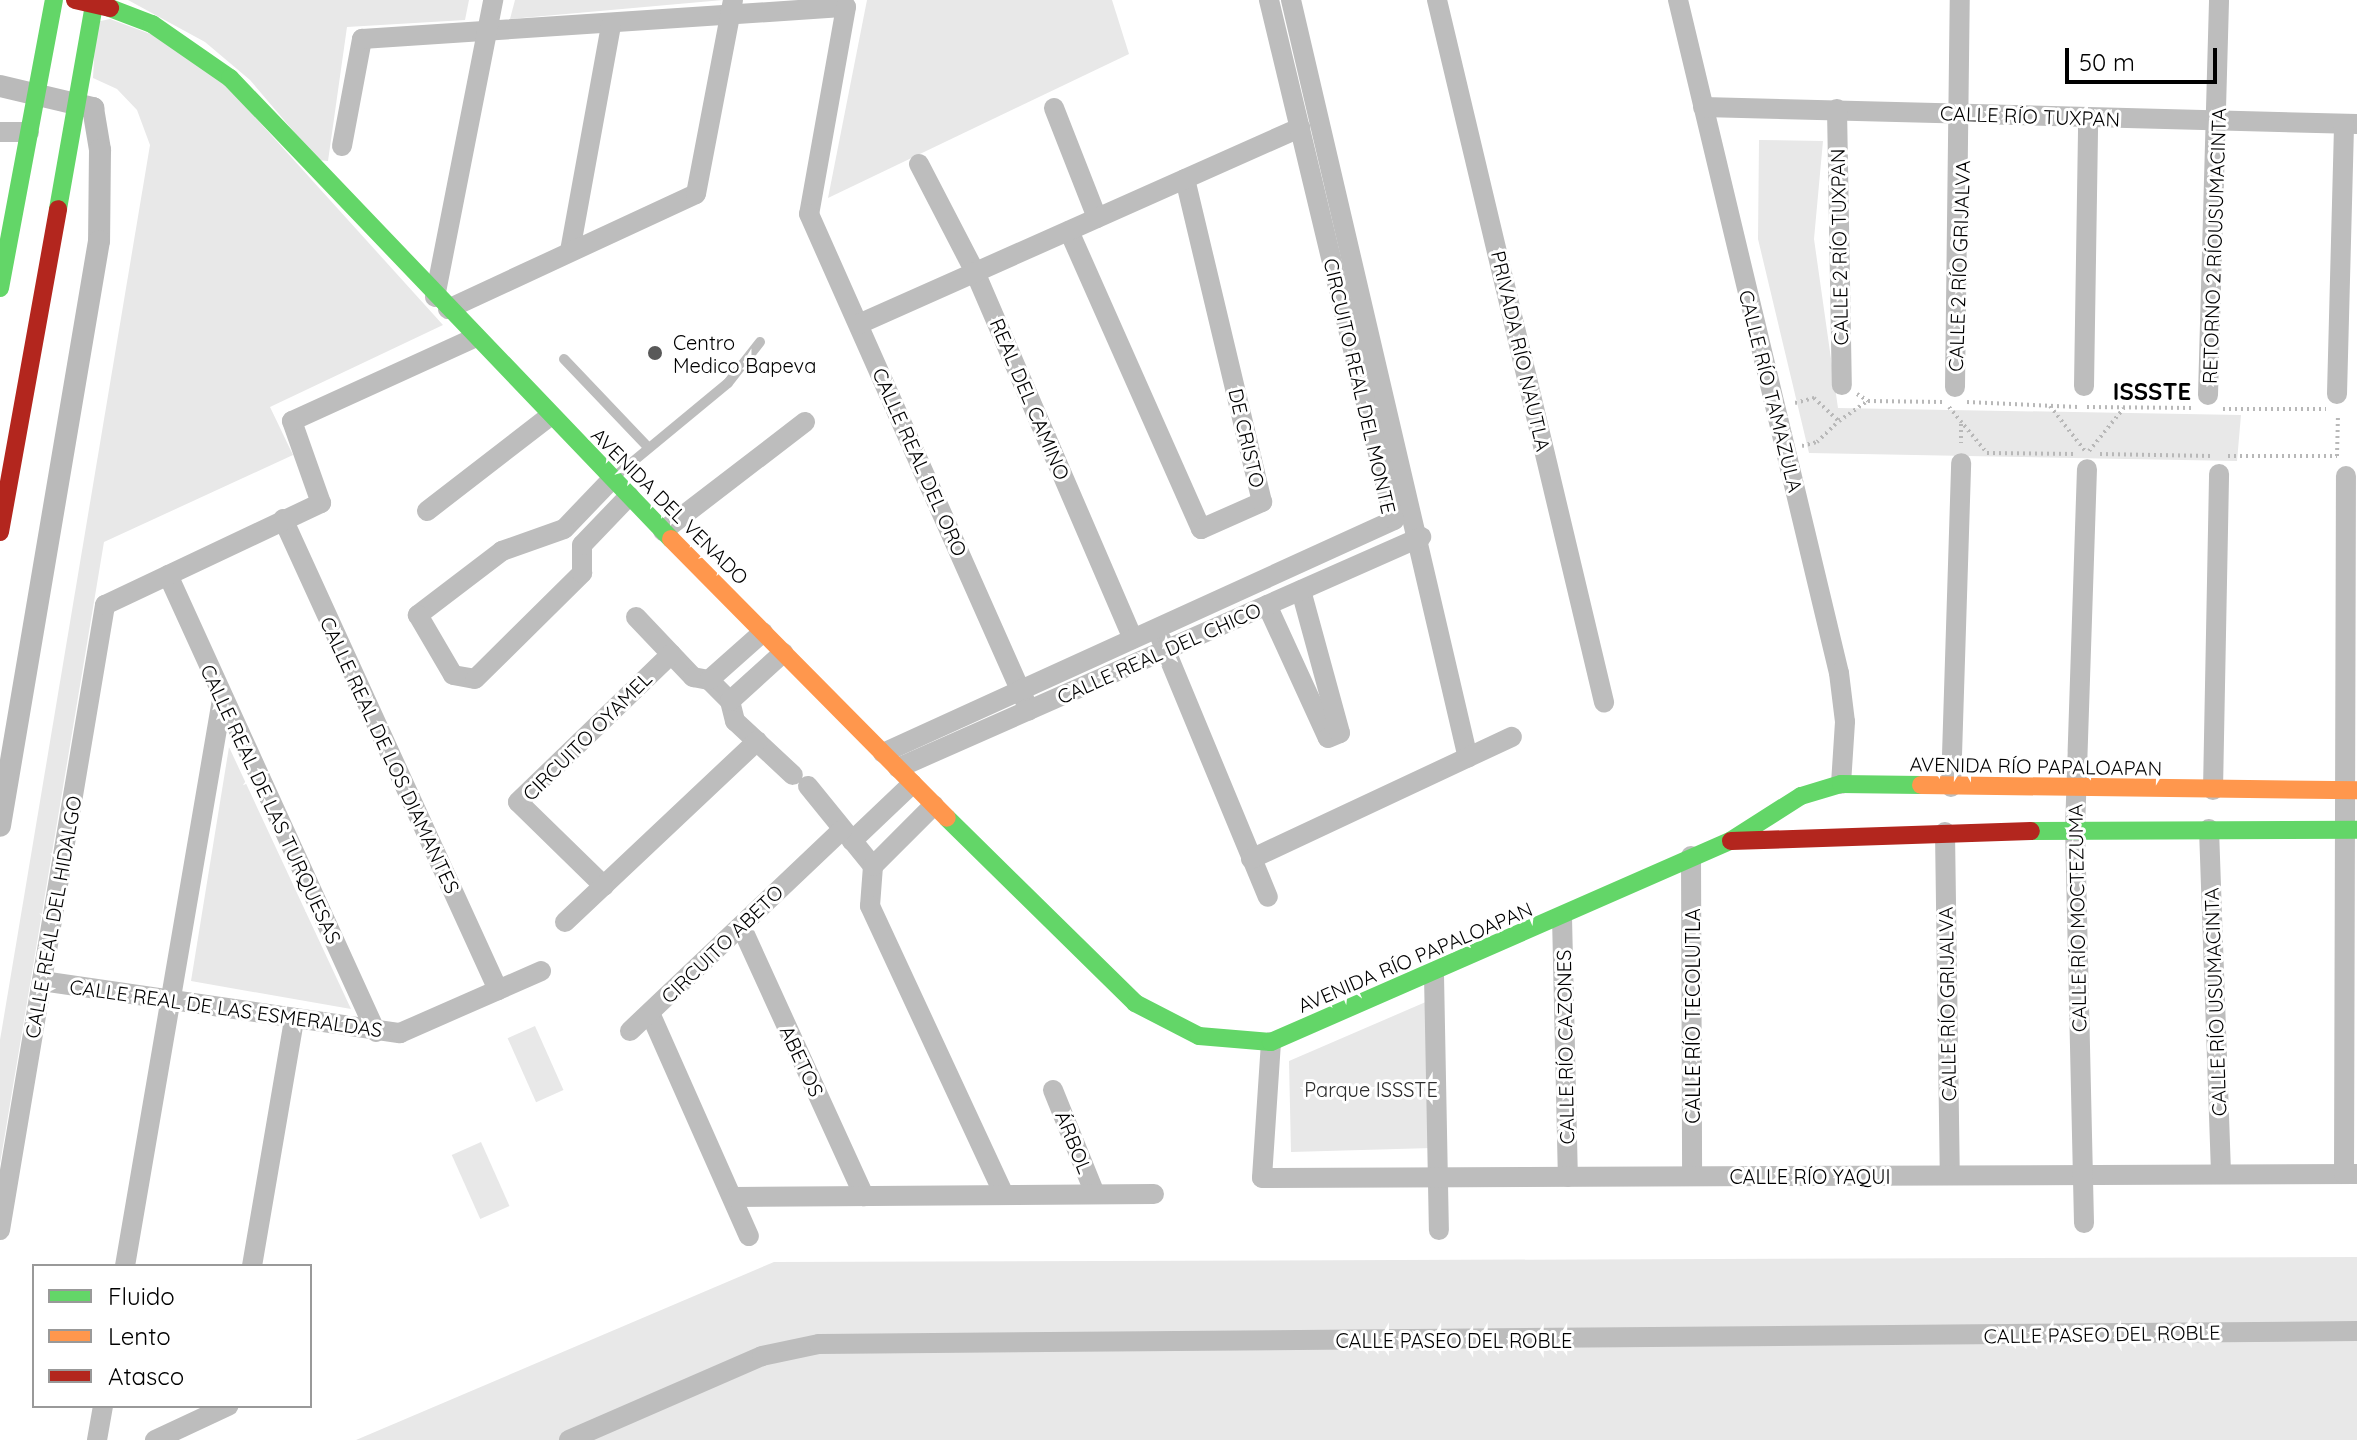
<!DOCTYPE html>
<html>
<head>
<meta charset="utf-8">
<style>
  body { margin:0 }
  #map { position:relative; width:2357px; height:1440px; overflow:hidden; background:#fff; font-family:Quicksand,sans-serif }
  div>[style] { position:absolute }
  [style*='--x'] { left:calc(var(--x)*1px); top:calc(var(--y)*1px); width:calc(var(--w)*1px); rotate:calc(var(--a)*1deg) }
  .green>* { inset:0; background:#e8e8e8; transform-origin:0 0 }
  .canal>* { height:22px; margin:-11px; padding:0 11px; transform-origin:11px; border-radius:11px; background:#bababa }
  .path>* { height:4px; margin-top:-2px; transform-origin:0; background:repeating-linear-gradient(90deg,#b8b8b8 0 2px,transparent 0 6px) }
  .lane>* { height:10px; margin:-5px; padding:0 5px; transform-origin:5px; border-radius:5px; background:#bdbdbd }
  .street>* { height:20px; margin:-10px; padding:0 10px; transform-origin:10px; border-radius:10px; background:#bdbdbd }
  .fast>* { height:18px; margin:-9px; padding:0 9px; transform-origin:9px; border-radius:9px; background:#63d668 }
  .slow>* { height:18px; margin:-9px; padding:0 9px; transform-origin:9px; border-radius:9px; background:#ff974d }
  .jam>* { height:18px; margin:-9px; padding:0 9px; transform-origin:9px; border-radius:9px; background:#b3261e }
  .jam-bridge>* { height:18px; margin:-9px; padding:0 9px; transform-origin:9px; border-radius:9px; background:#b3261e }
  .dots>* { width:22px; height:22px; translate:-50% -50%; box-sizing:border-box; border:4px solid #fff; border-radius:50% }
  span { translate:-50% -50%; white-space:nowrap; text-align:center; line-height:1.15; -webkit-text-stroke:6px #fff; paint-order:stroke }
  .street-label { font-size:20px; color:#000 }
  .poi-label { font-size:20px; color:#000 }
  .left { translate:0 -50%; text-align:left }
  .park-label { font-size:20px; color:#2d2d2d }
  .quarter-label { font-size:24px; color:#000; font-weight:700 }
  .legend { position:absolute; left:32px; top:1264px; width:280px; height:144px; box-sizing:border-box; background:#fff; border:2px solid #999; margin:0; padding:10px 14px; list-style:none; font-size:24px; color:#000 }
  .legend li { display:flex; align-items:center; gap:16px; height:40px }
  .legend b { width:40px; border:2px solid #999 }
  .scale { position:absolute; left:2065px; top:48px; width:152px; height:36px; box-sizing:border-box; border:4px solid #000; border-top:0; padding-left:10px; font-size:24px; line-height:28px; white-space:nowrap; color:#000; -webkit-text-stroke:6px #fff; paint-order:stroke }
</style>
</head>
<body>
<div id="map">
  <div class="green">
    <div style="clip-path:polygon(128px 0,469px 0,465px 20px,347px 27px,328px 161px,318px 160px,250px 80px,205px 42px)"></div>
    <div style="clip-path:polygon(515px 0,723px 0,510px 19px)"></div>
    <div style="clip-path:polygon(867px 0,1112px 0,1129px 54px,828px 198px)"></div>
    <div style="clip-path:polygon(110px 19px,153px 35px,225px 84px,443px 325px,270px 407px,293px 455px,104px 542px,0 1164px,0 1040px,150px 145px,137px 110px,117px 89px,93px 78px,96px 22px)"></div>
    <div style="clip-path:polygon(1759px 140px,1823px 141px,1814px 239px,1838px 408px,2241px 415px,2237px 461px,1809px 453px,1758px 239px)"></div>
    <div style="clip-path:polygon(229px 747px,351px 1009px,191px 981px)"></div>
    <div style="clip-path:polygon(1428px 1001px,1432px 1148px,1291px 1152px,1289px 1061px)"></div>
    <div style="left:535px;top:1026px;width:70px;height:30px;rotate:66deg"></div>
    <div style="left:481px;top:1142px;width:70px;height:32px;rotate:66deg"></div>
    <div style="clip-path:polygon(2357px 1257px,2357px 1440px,356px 1440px,774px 1262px)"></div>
  </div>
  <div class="canal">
    <div style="--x:0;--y:86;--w:96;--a:13.3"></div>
    <div style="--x:93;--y:108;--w:43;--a:80.5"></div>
    <div style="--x:100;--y:150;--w:91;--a:90.6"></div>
    <div style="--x:99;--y:241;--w:593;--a:99.61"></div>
  </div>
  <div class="path">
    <div style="--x:1857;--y:394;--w:13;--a:32"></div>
    <div style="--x:1868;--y:401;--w:75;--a:0.8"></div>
    <div style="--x:1967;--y:402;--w:111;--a:2.6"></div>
    <div style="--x:1795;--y:403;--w:20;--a:-15"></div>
    <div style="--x:1814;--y:398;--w:34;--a:43"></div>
    <div style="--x:1839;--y:421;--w:35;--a:-35"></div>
    <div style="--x:2050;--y:406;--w:58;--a:52"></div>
    <div style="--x:1949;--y:407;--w:60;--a:50.4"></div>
    <div style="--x:1987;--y:453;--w:88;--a:0.7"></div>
    <div style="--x:2087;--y:407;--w:107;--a:0.5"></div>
    <div style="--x:2223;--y:409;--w:103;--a:0"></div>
    <div style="--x:1961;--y:424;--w:19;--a:90"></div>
    <div style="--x:1802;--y:446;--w:16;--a:-15"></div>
    <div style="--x:1817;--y:442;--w:30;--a:-44"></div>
    <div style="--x:2089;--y:451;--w:55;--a:-50.9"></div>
    <div style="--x:2100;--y:454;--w:111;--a:1"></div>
    <div style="--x:2228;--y:456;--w:109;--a:0"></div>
    <div style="--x:2337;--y:456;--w:42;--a:-88.6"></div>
  </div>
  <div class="lane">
    <div style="--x:564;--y:359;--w:119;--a:46.4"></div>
    <div style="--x:613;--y:478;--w:149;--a:-39.6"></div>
    <div style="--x:728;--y:383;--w:52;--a:-52"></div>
  </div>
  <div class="street">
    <div style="--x:1291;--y:0;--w:778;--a:76.86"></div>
    <div style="--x:1437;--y:0;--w:722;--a:76.62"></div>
    <div style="--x:1678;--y:0;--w:692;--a:76.55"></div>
    <div style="--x:1839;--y:673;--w:49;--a:83"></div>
    <div style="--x:1845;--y:722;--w:62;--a:93.7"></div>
    <div style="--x:1703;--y:107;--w:654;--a:1.49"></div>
    <div style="--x:1054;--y:108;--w:118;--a:68.6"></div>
    <div style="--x:1837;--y:109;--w:276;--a:89"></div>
    <div style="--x:0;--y:132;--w:29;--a:0"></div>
    <div style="--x:342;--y:146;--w:109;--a:-79.4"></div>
    <div style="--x:362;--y:39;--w:485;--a:-3.8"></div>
    <div style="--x:846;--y:7;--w:210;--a:100.1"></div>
    <div style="--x:809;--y:214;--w:543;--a:66.08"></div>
    <div style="--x:919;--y:164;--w:122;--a:62.6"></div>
    <div style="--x:975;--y:272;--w:399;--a:66.7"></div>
    <div style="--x:1069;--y:231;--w:326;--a:66.1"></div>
    <div style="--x:1201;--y:529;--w:67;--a:-23.9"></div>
    <div style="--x:1262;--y:502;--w:332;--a:-103.4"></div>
    <div style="--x:570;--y:251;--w:229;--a:-79.7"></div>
    <div style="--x:435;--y:297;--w:303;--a:-78.9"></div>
    <div style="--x:448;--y:309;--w:273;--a:-24.9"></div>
    <div style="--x:696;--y:194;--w:197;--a:-79.2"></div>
    <div style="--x:859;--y:324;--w:483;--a:-24"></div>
    <div style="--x:2084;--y:386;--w:267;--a:-89.1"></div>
    <div style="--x:1955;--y:387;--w:387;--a:-89.3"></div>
    <div style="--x:2337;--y:394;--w:270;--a:-88.5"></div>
    <div style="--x:2208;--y:395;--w:395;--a:-88.4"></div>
    <div style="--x:612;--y:479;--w:69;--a:133.8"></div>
    <div style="--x:564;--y:529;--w:66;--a:160.5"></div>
    <div style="--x:502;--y:551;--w:106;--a:142.7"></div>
    <div style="--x:418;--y:615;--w:69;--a:59.7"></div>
    <div style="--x:453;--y:675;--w:22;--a:10"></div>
    <div style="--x:475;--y:679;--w:151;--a:-44.7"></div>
    <div style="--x:582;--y:573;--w:28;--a:-90"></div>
    <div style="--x:582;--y:545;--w:68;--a:-46.2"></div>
    <div style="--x:427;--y:511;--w:155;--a:-37.7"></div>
    <div style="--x:283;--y:519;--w:518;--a:65.46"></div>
    <div style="--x:663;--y:531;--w:179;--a:-37.5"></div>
    <div style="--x:168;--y:575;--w:502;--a:65.53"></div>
    <div style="--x:1267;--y:605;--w:146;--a:65.4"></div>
    <div style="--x:1328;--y:738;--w:13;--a:-23"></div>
    <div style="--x:1340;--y:733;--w:148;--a:-105.3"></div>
    <div style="--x:636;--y:617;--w:83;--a:46.5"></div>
    <div style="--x:693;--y:677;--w:16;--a:11"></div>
    <div style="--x:709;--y:680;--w:30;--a:45"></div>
    <div style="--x:730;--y:701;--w:21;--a:76"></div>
    <div style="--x:735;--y:721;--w:79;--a:43"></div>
    <div style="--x:1161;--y:639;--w:279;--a:67.5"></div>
    <div style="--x:709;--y:680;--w:72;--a:-41.6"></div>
    <div style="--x:730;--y:701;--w:72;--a:-42.2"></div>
    <div style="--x:883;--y:753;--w:562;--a:-24.51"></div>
    <div style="--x:1394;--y:520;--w:535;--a:-103.52"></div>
    <div style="--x:898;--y:768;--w:572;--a:-23.83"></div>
    <div style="--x:808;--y:786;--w:103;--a:50.9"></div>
    <div style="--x:873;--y:866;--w:40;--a:94.3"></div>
    <div style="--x:870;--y:906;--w:316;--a:65.1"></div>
    <div style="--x:1951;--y:787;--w:324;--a:-88.2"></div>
    <div style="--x:2213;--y:790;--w:316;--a:-88.9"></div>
    <div style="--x:2209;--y:829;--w:345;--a:88"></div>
    <div style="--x:1945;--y:832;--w:343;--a:89.2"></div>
    <div style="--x:852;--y:841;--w:83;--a:-43.5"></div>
    <div style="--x:1691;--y:856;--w:320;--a:89.8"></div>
    <div style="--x:1251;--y:859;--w:288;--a:-25.1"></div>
    <div style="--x:873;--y:866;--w:86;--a:-45"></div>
    <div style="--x:604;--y:886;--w:120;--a:-135.7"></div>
    <div style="--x:518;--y:802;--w:213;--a:-44"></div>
    <div style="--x:1562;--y:917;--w:260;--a:88.7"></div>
    <div style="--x:565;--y:922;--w:264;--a:-43.3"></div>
    <div style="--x:741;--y:926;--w:297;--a:65.5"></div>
    <div style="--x:1434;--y:975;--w:255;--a:88.9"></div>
    <div style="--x:42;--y:981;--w:362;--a:8.3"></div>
    <div style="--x:400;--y:1033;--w:154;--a:-23.7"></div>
    <div style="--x:650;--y:1013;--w:244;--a:66.1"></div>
    <div style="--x:630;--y:1031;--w:292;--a:-43.5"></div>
    <div style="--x:1271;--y:1042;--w:136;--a:93.8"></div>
    <div style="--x:1262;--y:1178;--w:1095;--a:-0.21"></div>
    <div style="--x:1053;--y:1090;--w:112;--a:68"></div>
    <div style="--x:2344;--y:1174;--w:698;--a:-89.84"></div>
    <div style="--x:734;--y:1197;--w:420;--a:-0.4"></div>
    <div style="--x:2084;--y:1223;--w:393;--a:-91.3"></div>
    <div style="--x:2075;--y:830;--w:361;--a:-88.1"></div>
    <div style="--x:0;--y:1230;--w:634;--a:-80.46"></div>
    <div style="--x:105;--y:605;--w:239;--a:-25.3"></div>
    <div style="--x:321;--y:503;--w:87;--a:-109.5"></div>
    <div style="--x:292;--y:421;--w:202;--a:-24.5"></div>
    <div style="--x:125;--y:1266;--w:574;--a:-80.28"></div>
    <div style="--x:252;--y:1266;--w:249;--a:-80.3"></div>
    <div style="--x:97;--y:1440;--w:35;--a:-80"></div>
    <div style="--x:155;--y:1440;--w:81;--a:-25"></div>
    <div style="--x:569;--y:1440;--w:210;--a:-23.5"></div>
    <div style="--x:762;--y:1356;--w:58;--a:-11.9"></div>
    <div style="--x:819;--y:1344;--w:1538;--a:-0.48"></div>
  </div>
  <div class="fast">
    <div style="--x:110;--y:8;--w:45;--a:20.9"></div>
    <div style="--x:152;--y:24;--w:95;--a:34.7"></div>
    <div style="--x:230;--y:78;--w:638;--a:46.27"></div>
    <div style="--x:58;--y:209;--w:212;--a:-80"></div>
    <div style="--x:0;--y:288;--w:293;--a:-79.4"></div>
    <div style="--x:947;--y:818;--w:264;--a:44.5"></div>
    <div style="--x:1135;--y:1003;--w:72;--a:27.3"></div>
    <div style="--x:1199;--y:1036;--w:72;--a:4.8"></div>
    <div style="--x:1271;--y:1042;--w:501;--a:-23.65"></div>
    <div style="--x:1730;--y:841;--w:84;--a:-32.4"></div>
    <div style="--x:1801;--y:796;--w:42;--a:-16.7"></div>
    <div style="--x:1841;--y:784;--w:80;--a:0.7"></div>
    <div style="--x:2031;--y:831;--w:326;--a:-0.2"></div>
  </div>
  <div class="slow">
    <div style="--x:671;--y:539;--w:392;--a:45.3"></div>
    <div style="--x:1921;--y:785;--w:436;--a:0.7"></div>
  </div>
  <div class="jam">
    <div style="--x:0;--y:532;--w:328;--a:-79.8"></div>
    <div style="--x:1731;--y:841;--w:300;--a:-1.9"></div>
  </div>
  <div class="jam-bridge">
    <div style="--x:75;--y:0;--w:36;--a:13"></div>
  </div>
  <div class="dots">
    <div style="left:655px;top:353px;background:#595959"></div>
  </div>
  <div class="street-label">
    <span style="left:2030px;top:116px;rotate:2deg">CALLE RÍO TUXPAN</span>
    <span style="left:2214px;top:246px;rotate:-88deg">RETORNO 2 RÍOUSUMACINTA</span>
    <span style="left:1839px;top:247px;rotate:-91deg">CALLE 2 RÍO TUXPAN</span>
    <span style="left:1959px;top:266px;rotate:-88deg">CALLE 2 RÍO GRIJALVA</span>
    <span style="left:1521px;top:351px;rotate:77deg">PRIVADA RÍO NAUTLA</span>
    <span style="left:1360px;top:386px;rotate:77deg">CIRCUITO REAL DEL MONTE</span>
    <span style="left:1771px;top:391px;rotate:76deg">CALLE RÍO TAMAZULA</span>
    <span style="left:1030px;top:399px;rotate:67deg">REAL DEL CAMINO</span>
    <span style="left:1247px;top:438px;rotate:77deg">DE CRISTO</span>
    <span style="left:920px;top:462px;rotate:66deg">CALLE REAL DEL ORO</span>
    <span style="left:670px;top:506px;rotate:45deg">AVENIDA DEL VENADO</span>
    <span style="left:1159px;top:653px;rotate:-24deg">CALLE REAL DEL CHICO</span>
    <span style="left:587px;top:736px;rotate:-45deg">CIRCUITO OYAMEL</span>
    <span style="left:390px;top:755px;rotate:65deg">CALLE REAL DE LOS DIAMANTES</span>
    <span style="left:2036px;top:766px;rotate:1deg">AVENIDA RÍO PAPALOAPAN</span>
    <span style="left:271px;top:804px;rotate:65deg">CALLE REAL DE LAS TURQUESAS</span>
    <span style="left:53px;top:917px;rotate:-80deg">CALLE REAL DEL HIDALGO</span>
    <span style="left:2077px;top:918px;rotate:-91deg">CALLE RÍO MOCTEZUMA</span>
    <span style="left:722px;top:944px;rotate:-44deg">CIRCUITO ABETO</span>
    <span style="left:1415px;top:957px;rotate:-23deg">AVENIDA RÍO PAPALOAPAN</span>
    <span style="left:2215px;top:1002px;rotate:-92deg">CALLE RÍO USUMACINTA</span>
    <span style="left:1947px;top:1004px;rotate:-91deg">CALLE RÍO GRIJALVA</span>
    <span style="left:226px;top:1008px;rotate:8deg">CALLE REAL DE LAS ESMERALDAS</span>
    <span style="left:1692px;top:1016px;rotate:-90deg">CALLE RÍO TECOLUTLA</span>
    <span style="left:1565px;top:1047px;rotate:-91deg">CALLE RÍO CAZONES</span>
    <span style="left:802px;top:1061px;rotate:65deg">ABETOS</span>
    <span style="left:1074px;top:1142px;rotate:68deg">ÁRBOL</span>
    <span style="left:1810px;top:1176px">CALLE RÍO YAQUI</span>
    <span style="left:2102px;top:1334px;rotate:-1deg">CALLE PASEO DEL ROBLE</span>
    <span style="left:1454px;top:1340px">CALLE PASEO DEL ROBLE</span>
  </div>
  <div class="poi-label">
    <span class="left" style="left:673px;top:354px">Centro<br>Medico Bapeva</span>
  </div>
  <div class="park-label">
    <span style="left:1371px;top:1089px">Parque ISSSTE</span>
  </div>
  <div class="quarter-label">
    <span style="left:2152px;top:392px">ISSSTE</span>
  </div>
  <ul class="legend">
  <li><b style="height:10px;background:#63d668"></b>Fluido</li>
  <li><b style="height:10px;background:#ff974d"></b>Lento</li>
  <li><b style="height:10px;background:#b3261e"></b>Atasco</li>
  </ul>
  <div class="scale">50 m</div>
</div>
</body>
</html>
